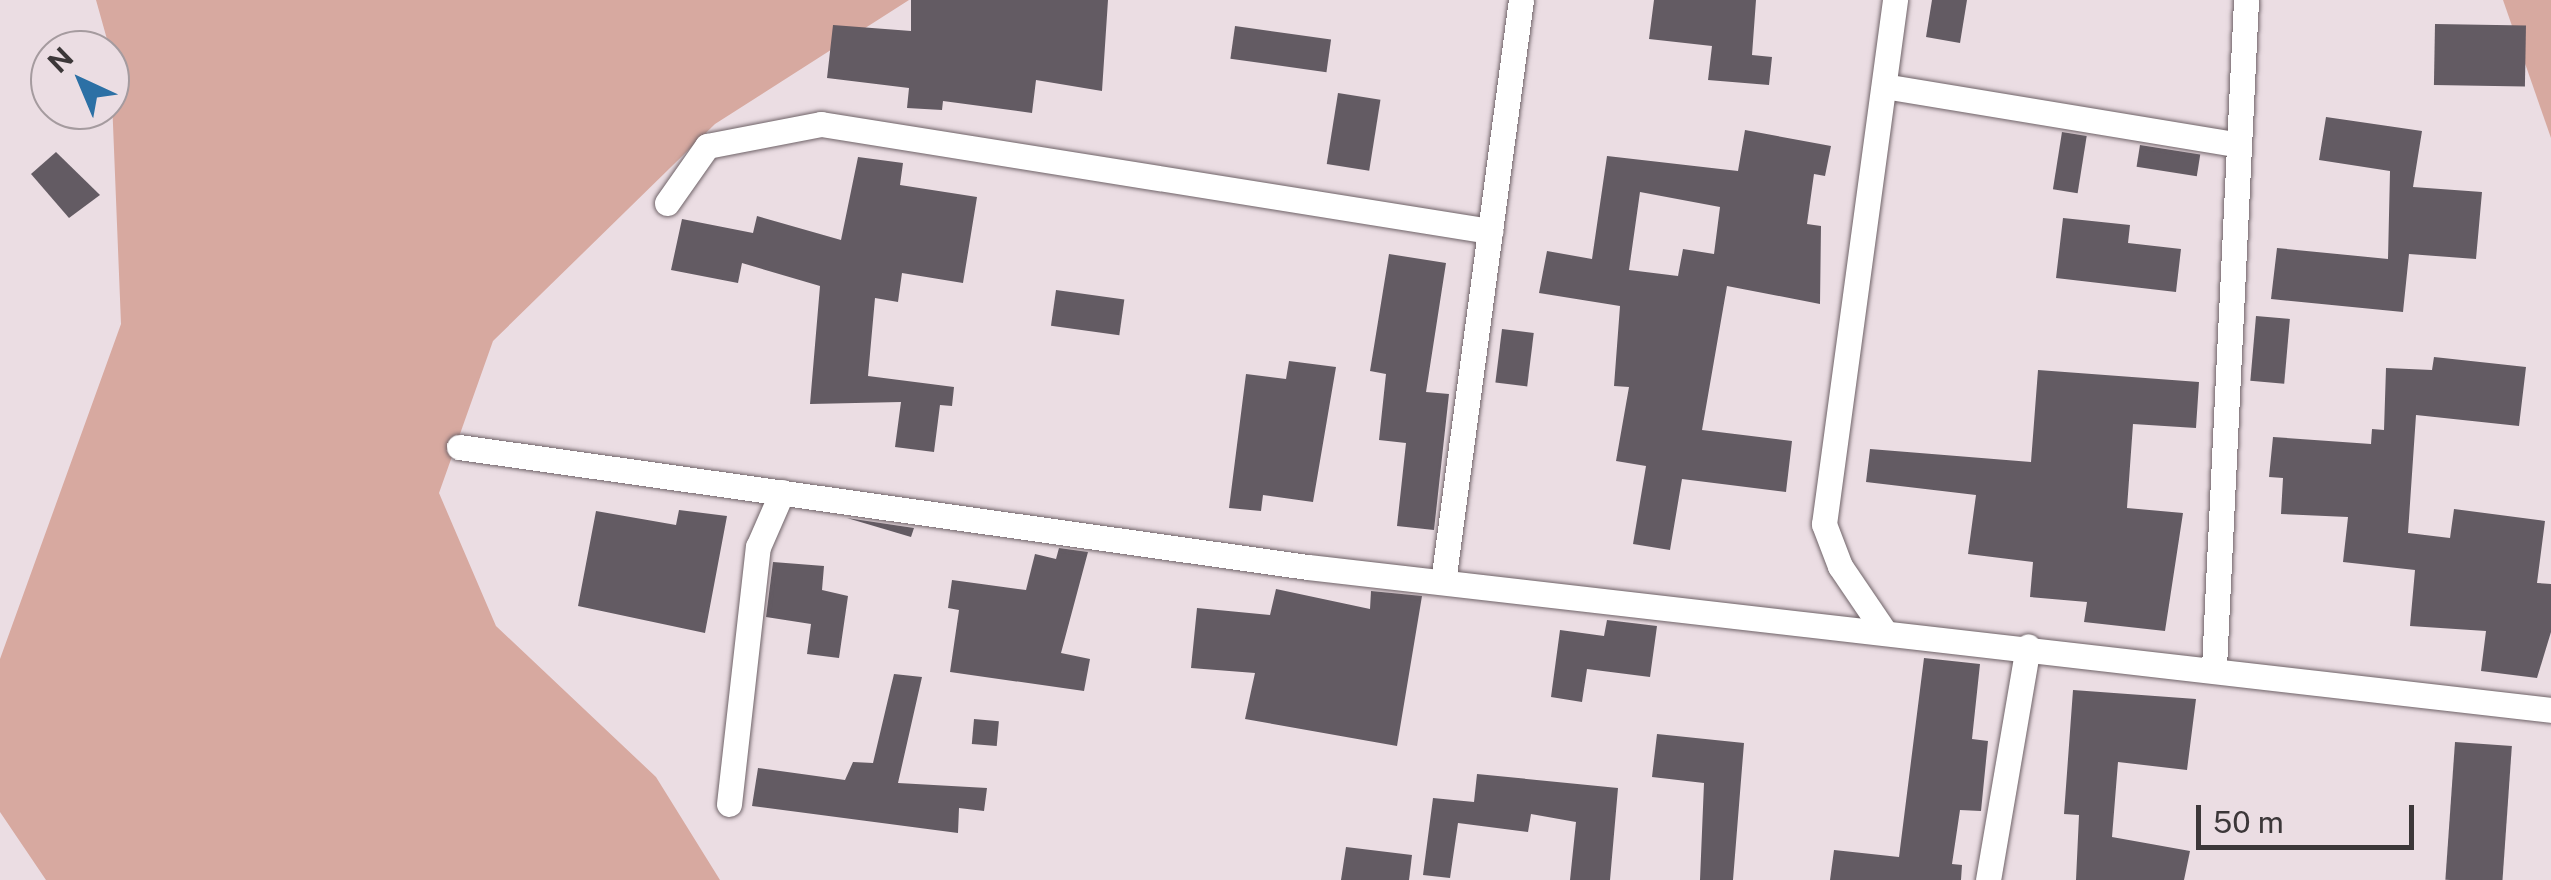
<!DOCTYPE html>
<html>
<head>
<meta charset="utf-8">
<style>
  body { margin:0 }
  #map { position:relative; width:2551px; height:880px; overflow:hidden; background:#ebdde3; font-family:"Public Sans",sans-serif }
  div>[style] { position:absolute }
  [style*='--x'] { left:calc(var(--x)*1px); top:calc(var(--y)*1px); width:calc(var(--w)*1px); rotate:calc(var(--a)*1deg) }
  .green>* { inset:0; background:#d7a9a0 }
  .building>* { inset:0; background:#635b63; transform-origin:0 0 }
  .roads { filter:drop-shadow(0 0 2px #6f6368) drop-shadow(0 0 2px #6f6368) }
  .street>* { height:25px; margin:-12.5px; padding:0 12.5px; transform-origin:12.5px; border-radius:12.5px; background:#fff }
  span { translate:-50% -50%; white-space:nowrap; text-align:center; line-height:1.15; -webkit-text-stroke:10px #ebdde3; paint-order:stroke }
  .north { position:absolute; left:30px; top:30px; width:100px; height:100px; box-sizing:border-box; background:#ebdde3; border:2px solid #a59b9f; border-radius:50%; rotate:316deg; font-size:28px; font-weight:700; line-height:40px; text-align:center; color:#3c3739 }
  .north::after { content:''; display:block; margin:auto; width:35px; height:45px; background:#2c70a5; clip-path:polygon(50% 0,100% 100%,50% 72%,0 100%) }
  .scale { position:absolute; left:2196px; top:805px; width:218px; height:45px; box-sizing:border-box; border:5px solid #3c3739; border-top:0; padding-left:12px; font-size:30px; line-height:35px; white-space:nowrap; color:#3c3739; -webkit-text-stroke:8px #ebdde3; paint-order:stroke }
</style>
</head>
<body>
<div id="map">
  <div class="green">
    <div style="clip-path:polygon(96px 0,909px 0,715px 124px,493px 341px,439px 493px,496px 626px,656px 777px,720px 880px,46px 880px,0 812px,0 659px,121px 324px,110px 50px)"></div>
    <div style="clip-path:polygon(2503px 0,2551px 0,2551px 138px)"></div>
  </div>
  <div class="building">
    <div style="clip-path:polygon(911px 0,1108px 0,1102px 91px,1036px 80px,1032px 113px,943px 101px,942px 110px,907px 108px,909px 88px,827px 78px,833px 25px,911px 31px)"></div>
    <div style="clip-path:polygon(1654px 0,1756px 0,1752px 55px,1772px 57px,1769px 85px,1708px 80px,1712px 46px,1649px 39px)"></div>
    <div style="clip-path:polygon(1932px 0,1967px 0,1960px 43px,1926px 37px)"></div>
    <div style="left:2435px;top:24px;width:91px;height:61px;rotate:1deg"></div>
    <div style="left:1235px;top:26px;width:97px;height:33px;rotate:8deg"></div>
    <div style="left:1338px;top:93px;width:43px;height:72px;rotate:9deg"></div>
    <div style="clip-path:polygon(2326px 117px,2422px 131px,2413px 187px,2482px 192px,2476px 259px,2409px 254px,2403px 312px,2271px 299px,2277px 248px,2388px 259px,2390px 171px,2319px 160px)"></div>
    <div style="clip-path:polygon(evenodd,1745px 130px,1831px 146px,1825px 176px,1814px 174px,1807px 224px,1821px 226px,1820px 304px,1727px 286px,1702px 430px,1792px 441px,1786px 492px,1682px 479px,1670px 550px,1633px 544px,1646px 466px,1616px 461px,1629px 387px,1614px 386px,1620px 306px,1539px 293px,1547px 251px,1592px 259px,1607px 156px,1738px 171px,1745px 130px,1640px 192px,1720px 207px,1714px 254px,1683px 249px,1678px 276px,1629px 270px,1640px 192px)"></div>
    <div style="left:2062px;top:132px;width:25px;height:58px;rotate:9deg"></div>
    <div style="left:2140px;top:145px;width:61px;height:22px;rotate:9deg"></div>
    <div style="clip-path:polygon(56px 152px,100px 195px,69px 218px,31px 174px)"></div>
    <div style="clip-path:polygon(858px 157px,903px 163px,900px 185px,977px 197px,963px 283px,902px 273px,898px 302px,875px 298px,868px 376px,954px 387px,952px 406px,940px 405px,934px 452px,895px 447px,901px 402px,810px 404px,820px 286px,742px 263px,738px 283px,671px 270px,682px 219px,753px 233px,757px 216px,841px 240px)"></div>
    <div style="clip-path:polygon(2063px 218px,2130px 225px,2128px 243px,2181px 249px,2176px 292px,2056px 278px)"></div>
    <div style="clip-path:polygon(1389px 254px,1446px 263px,1426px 392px,1449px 394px,1434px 530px,1397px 526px,1406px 443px,1379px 440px,1386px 374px,1370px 371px)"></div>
    <div style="left:1056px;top:290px;width:69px;height:36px;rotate:8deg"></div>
    <div style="left:2256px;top:316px;width:34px;height:65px;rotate:5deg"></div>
    <div style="left:1502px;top:329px;width:32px;height:54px;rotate:7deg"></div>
    <div style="clip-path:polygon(2434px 357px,2526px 367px,2519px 426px,2416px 415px,2408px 533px,2450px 538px,2454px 509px,2545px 521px,2537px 583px,2551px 584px,2551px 632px,2537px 678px,2481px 671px,2486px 631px,2410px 626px,2415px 570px,2343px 562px,2348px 517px,2281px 514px,2283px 478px,2269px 477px,2273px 437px,2371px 444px,2372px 429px,2384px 430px,2386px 368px,2432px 370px)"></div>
    <div style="clip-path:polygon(1289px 361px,1336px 367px,1313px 502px,1263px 495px,1261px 511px,1229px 508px,1246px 374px,1286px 379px)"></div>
    <div style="clip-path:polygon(2038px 370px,2199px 382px,2196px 428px,2133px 424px,2127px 508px,2183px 513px,2165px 631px,2084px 622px,2087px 602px,2030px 597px,2033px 562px,1968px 554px,1976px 495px,1866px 482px,1870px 449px,2031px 462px)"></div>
    <div style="clip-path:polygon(679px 510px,727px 516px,705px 633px,578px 606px,596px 511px,676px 525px)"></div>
    <div style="clip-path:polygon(847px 518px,914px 528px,911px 537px)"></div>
    <div style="clip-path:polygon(1059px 548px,1088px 552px,1061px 653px,1090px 659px,1084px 691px,950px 672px,959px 610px,948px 608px,952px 580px,1026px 590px,1035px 554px,1056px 559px)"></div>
    <div style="clip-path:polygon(773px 562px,824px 566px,822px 590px,848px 596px,839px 658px,807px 654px,811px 624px,766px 617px)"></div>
    <div style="clip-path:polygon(1276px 589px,1370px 609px,1371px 591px,1422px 596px,1397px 746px,1245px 719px,1255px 673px,1191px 668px,1197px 608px,1270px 615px)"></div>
    <div style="clip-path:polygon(1607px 620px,1657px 626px,1650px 677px,1587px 669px,1582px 702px,1551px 697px,1560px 630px,1604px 636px)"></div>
    <div style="clip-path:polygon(1924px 658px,1980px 664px,1972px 739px,1988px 741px,1981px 811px,1960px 810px,1952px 864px,1962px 865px,1961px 880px,1830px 880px,1834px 850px,1899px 857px)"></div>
    <div style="clip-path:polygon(894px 674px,922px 677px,898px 783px,987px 788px,984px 811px,959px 808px,958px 833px,752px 806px,758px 768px,845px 780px,853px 762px,873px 763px)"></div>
    <div style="clip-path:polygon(2073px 690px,2196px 699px,2187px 770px,2118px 762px,2112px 837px,2190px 851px,2184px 880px,2076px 880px,2079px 815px,2064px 814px)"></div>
    <div style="left:974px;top:719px;width:25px;height:25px;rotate:5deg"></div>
    <div style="clip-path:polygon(1657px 734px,1744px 743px,1733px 880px,1700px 880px,1704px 783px,1652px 777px)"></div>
    <div style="left:2455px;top:742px;width:57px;height:138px;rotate:4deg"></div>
    <div style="clip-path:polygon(1477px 774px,1618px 788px,1610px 880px,1570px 880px,1576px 822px,1531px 814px,1528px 832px,1458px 823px,1450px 878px,1423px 875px,1433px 798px,1474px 802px)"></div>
    <div style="clip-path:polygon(1346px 847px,1412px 855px,1409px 880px,1341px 880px)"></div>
  </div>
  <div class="roads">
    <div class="street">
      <div style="--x:1884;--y:86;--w:355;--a:9.4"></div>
      <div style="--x:667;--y:203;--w:70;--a:-54.9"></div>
      <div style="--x:707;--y:146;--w:116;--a:-10.9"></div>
      <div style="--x:821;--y:124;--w:678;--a:9.09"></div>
      <div style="--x:459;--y:447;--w:857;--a:8.05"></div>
      <div style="--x:1308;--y:567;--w:1251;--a:6.56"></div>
      <div style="--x:1443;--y:582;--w:587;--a:-82.37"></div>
      <div style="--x:1882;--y:628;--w:75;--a:-124.1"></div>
      <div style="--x:1840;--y:566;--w:45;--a:-110.9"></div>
      <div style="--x:1824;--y:524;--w:529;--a:-82.28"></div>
      <div style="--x:2214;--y:667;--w:668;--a:-87.25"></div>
      <div style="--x:729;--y:804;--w:259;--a:-83.6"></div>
      <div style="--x:758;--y:547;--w:60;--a:-66.4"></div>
      <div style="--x:1988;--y:880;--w:237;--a:-80.3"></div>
    </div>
  </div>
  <div class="north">N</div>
  <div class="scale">50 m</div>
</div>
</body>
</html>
